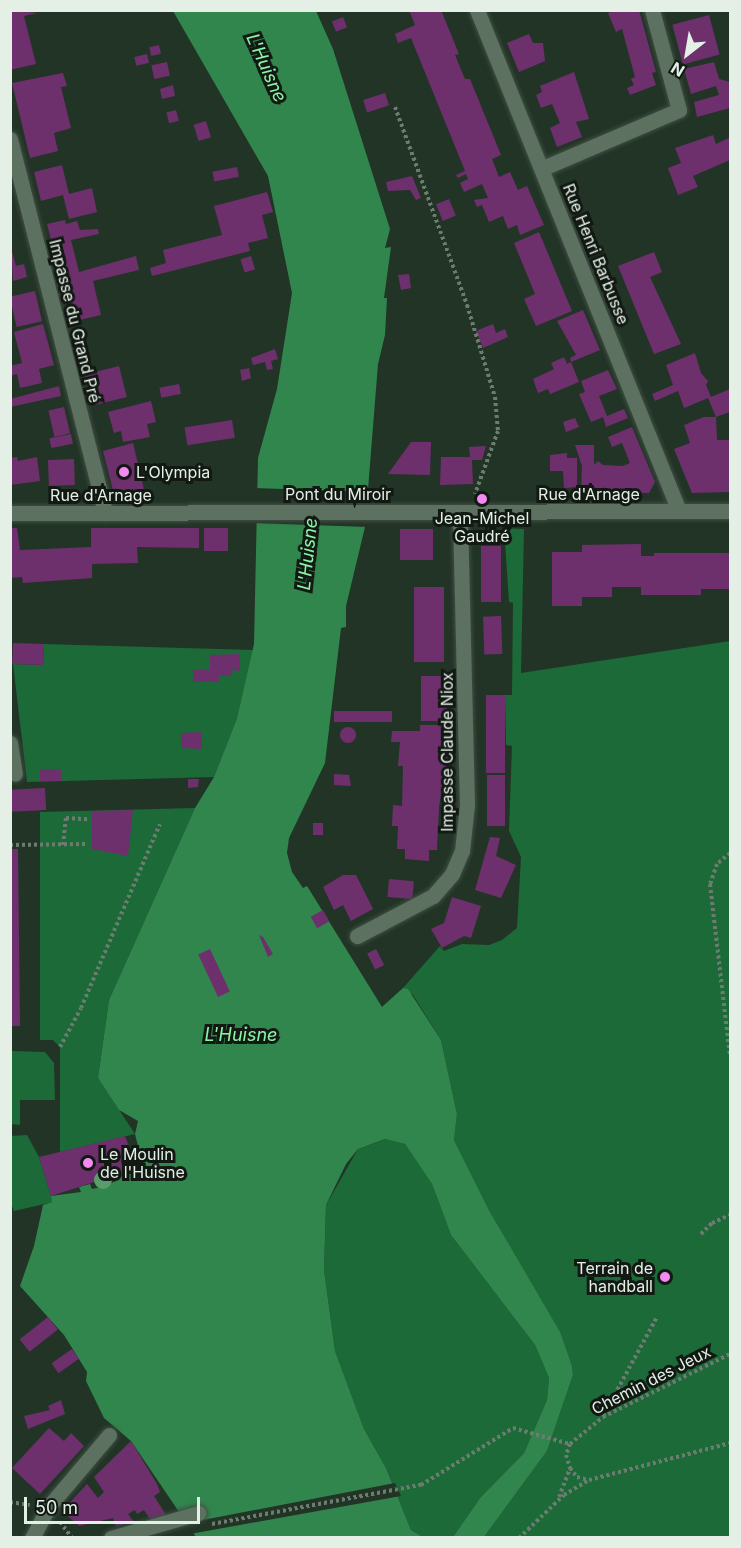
<!DOCTYPE html>
<html>
<head>
<meta charset="utf-8">
<style>
  body { margin:0 }
  #map { position:relative; width:741px; height:1548px; overflow:hidden; background:#223426; font-family:Inter,sans-serif }
  div>[style] { position:absolute }
  [style*='--x'] { left:calc(var(--x)*1px); top:calc(var(--y)*1px); width:calc(var(--w)*1px); rotate:calc(var(--a)*1deg) }
  .green>* { inset:0; background:#1c6a38 }
  .water>* { inset:0; background:#31864d }
  .pier>* { inset:0; background:#223426; transform-origin:0 0 }
  .building>* { inset:0; background:#6d306d; transform-origin:0 0 }
  .round { border-radius:50% }
  .path>* { height:4px; margin-top:-2px; transform-origin:0; background:repeating-linear-gradient(90deg,#6d7c70 0 3px,transparent 0 6px) }
  .roads { filter:drop-shadow(0 0 2px #3f4e43) drop-shadow(0 0 2px #3f4e43) }
  .minor>* { height:15px; margin:-7.5px; padding:0 7.5px; transform-origin:7.5px; border-radius:7.5px; background:#5d7161 }
  .trees>* { width:18px; height:18px; margin:-9px; border-radius:50%; background:#599d6b }
  .dots>* { width:16px; height:16px; translate:-50% -50%; box-sizing:border-box; border:3px solid #121913; border-radius:50% }
  span { translate:-50% -50%; white-space:nowrap; text-align:center; line-height:1.15; -webkit-text-stroke:6px #121913; paint-order:stroke }
  .street-label { font-size:16px; color:#e4efe6 }
  .poi-label { font-size:16px; color:#e4efe6 }
  .left { translate:0 -50%; text-align:left }
  .right { translate:-100% -50%; text-align:right }
  .water-label { font-size:18px; color:#89f6a7; font-style:italic }
  .frame { position:absolute; inset:0; border:12px solid #e4efe6; pointer-events:none }
  .north { position:absolute; left:657px; top:24px; width:60px; height:60px; -webkit-text-stroke:4px #121913; paint-order:stroke; rotate:211deg; font-size:16px; font-weight:700; line-height:24px; text-align:center; color:#e4efe6 }
  .north::after { content:''; display:block; margin:auto; width:21px; height:27px; background:#e4efe6; clip-path:polygon(50% 0,100% 100%,50% 72%,0 100%) }
  .scale { position:absolute; left:24px; top:1497px; width:176px; height:27px; box-sizing:border-box; border:3px solid #e4efe6; border-top:0; padding-left:8px; font-size:18px; line-height:21px; white-space:nowrap; color:#e4efe6; -webkit-text-stroke:4px #121913; paint-order:stroke }
</style>
</head>
<body>
<div id="map">
  <div class="green">
    <div style="clip-path:polygon(504px 528px,524px 529px,521px 673px,730px 641px,730px 1537px,484px 1537px,547px 1451px,573px 1375px,572px 1366px,559px 1332px,490px 1212px,454px 1140px,457px 1114px,441px 1040px,413px 995px,403px 988px,440px 946px,444px 951px,462px 944px,489px 945px,502px 940px,517px 928px,521px 857px,509px 831px,512px 746px,506px 745px,505px 695px,512px 695px,513px 603px,509px 602px)"></div>
    <div style="clip-path:polygon(44px 644px,253px 650px,237px 718px,214px 777px,27px 782px,13px 664px,43px 665px)"></div>
    <div style="clip-path:polygon(195px 808px,109px 1000px,98px 1078px,135px 1134px,60px 1152px,60px 1047px,53px 1040px,40px 1040px,40px 812px)"></div>
    <div style="clip-path:polygon(11px 1051px,45px 1052px,54px 1063px,55px 1100px,20px 1100px,20px 1125px,11px 1124px)"></div>
    <div style="clip-path:polygon(27px 1135px,39px 1157px,53px 1202px,14px 1211px,10px 1201px,10px 1136px)"></div>
    <div style="clip-path:polygon(386px 1139px,405px 1144px,432px 1184px,451px 1235px,535px 1345px,549px 1378px,547px 1400px,524px 1453px,480px 1498px,453px 1537px,423px 1537px,411px 1530px,386px 1468px,364px 1429px,335px 1351px,324px 1270px,326px 1205px,358px 1149px)"></div>
  </div>
  <div class="water">
    <div style="clip-path:polygon(173px 11px,316px 11px,333px 49px,390px 229px,385px 248px,391px 247px,384px 298px,387px 298px,385px 335px,378px 364px,365px 527px,346px 606px,346px 627px,341px 628px,325px 763px,289px 838px,287px 853px,292px 872px,303px 888px,307px 886px,382px 1007px,403px 988px,408px 989px,441px 1040px,457px 1114px,454px 1140px,490px 1212px,560px 1332px,572px 1366px,573px 1375px,547px 1451px,484px 1537px,453px 1537px,480px 1498px,524px 1453px,547px 1400px,549px 1378px,535px 1345px,451px 1235px,432px 1184px,405px 1144px,385px 1139px,358px 1149px,346px 1164px,326px 1205px,324px 1270px,335px 1351px,364px 1429px,386px 1468px,411px 1530px,423px 1537px,196px 1537px,131px 1441px,104px 1418px,86px 1381px,87px 1372px,64px 1335px,20px 1286px,34px 1246px,43px 1205px,52px 1202px,51px 1196px,81px 1192px,79px 1187px,90px 1184px,92px 1189px,105px 1186px,116px 1181px,111px 1170px,119px 1168px,124px 1177px,143px 1166px,135px 1134px,138px 1121px,119px 1110px,98px 1078px,109px 1000px,195px 808px,214px 777px,237px 718px,254px 644px,258px 458px,277px 389px,292px 293px,268px 176px)"></div>
  </div>
  <div class="pier">
    <div style="left:369px;top:492px;width:35px;height:116px;rotate:92deg"></div>
    <div style="clip-path:polygon(395px 1483px,401px 1496px,190px 1534px,182px 1524px)"></div>
  </div>
  <div class="building">
    <div style="clip-path:polygon(10px 10px,37px 13px,24px 16px,36px 64px,10px 70px)"></div>
    <div style="clip-path:polygon(409px 10px,441px 10px,459px 54px,455px 55px,465px 79px,470px 79px,501px 155px,492px 159px,499px 177px,510px 172px,518px 190px,527px 186px,544px 225px,520px 235px,517px 225px,508px 229px,503px 216px,489px 222px,482px 205px,477px 207px,474px 200px,488px 198px,482px 184px,464px 192px,460px 183px,468px 179px,466px 174px,458px 178px,456px 175px,465px 171px,411px 38px,398px 43px,395px 34px,415px 25px)"></div>
    <div style="clip-path:polygon(615px 10px,639px 10px,656px 72px,652px 73px,656px 85px,630px 95px,627px 88px,634px 85px,631px 79px,635px 77px,622px 29px,616px 32px,608px 13px)"></div>
    <div style="left:709px;top:15px;width:41px;height:38px;rotate:75deg"></div>
    <div style="left:343px;top:17px;width:11px;height:12px;rotate:68deg"></div>
    <div style="clip-path:polygon(529px 34px,533px 43px,543px 43px,545px 61px,519px 72px,507px 43px)"></div>
    <div style="left:159px;top:45px;width:9px;height:10px;rotate:77deg"></div>
    <div style="left:147px;top:54px;width:9px;height:13px;rotate:77deg"></div>
    <div style="left:167px;top:62px;width:14px;height:16px;rotate:78deg"></div>
    <div style="clip-path:polygon(714px 62px,719px 79px,730px 82px,730px 108px,697px 117px,694px 102px,719px 95px,716px 86px,691px 94px,684px 69px)"></div>
    <div style="clip-path:polygon(574px 72px,589px 119px,576px 122px,582px 137px,557px 147px,550px 128px,560px 123px,552px 104px,541px 108px,536px 95px,542px 92px,540px 86px)"></div>
    <div style="clip-path:polygon(63px 73px,67px 86px,61px 87px,71px 128px,54px 133px,58px 151px,30px 158px,12px 83px)"></div>
    <div style="clip-path:polygon(173px 85px,175px 96px,162px 99px,160px 89px)"></div>
    <div style="left:385px;top:93px;width:13px;height:23px;rotate:72deg"></div>
    <div style="left:176px;top:110px;width:11px;height:10px;rotate:75deg"></div>
    <div style="left:206px;top:121px;width:17px;height:13px;rotate:73deg"></div>
    <div style="clip-path:polygon(713px 135px,716px 144px,729px 138px,730px 160px,693px 176px,698px 187px,678px 195px,668px 168px,681px 163px,675px 148px)"></div>
    <div style="clip-path:polygon(62px 165px,69px 194px,92px 188px,97px 212px,69px 219px,63px 195px,41px 201px,34px 172px)"></div>
    <div style="left:237px;top:167px;width:10px;height:25px;rotate:79deg"></div>
    <div style="clip-path:polygon(412px 176px,421px 198px,416px 200px,410px 190px,388px 191px,386px 182px)"></div>
    <div style="clip-path:polygon(267px 192px,273px 212px,262px 215px,268px 238px,248px 243px,250px 251px,152px 276px,150px 268px,166px 263px,163px 250px,222px 235px,214px 206px)"></div>
    <div style="left:449px;top:199px;width:18px;height:14px;rotate:68deg"></div>
    <div style="clip-path:polygon(65px 220px,66px 224px,77px 221px,80px 230px,98px 229px,99px 234px,71px 240px,79px 272px,136px 256px,139px 270px,93px 281px,101px 315px,71px 322px,47px 224px)"></div>
    <div style="clip-path:polygon(539px 232px,572px 311px,536px 326px,524px 299px,535px 294px,514px 243px)"></div>
    <div style="clip-path:polygon(11px 248px,16px 266px,24px 264px,27px 277px,13px 281px)"></div>
    <div style="clip-path:polygon(654px 252px,662px 272px,650px 277px,681px 344px,654px 354px,618px 266px)"></div>
    <div style="left:251px;top:256px;width:14px;height:11px;rotate:73deg"></div>
    <div style="clip-path:polygon(409px 274px,411px 288px,401px 290px,398px 275px)"></div>
    <div style="left:35px;top:291px;width:31px;height:26px;rotate:77deg"></div>
    <div style="clip-path:polygon(583px 310px,600px 350px,571px 362px,570px 358px,576px 355px,557px 321px)"></div>
    <div style="clip-path:polygon(43px 324px,54px 365px,39px 369px,42px 383px,20px 388px,17px 374px,10px 376px,10px 366px,22px 363px,14px 332px)"></div>
    <div style="clip-path:polygon(493px 324px,496px 333px,505px 329px,508px 337px,483px 348px,476px 331px)"></div>
    <div style="clip-path:polygon(275px 349px,278px 359px,271px 361px,273px 369px,267px 370px,265px 362px,253px 365px,251px 358px)"></div>
    <div style="clip-path:polygon(695px 353px,701px 373px,708px 381px,706px 385px,711px 397px,730px 389px,730px 412px,716px 417px,717px 440px,730px 440px,730px 492px,692px 493px,674px 449px,690px 443px,684px 425px,704px 417px,716px 417px,708px 398px,684px 408px,678px 391px,655px 401px,652px 394px,673px 385px,666px 365px)"></div>
    <div style="clip-path:polygon(564px 357px,567px 364px,571px 362px,579px 382px,550px 394px,548px 389px,538px 393px,533px 379px,554px 369px,551px 363px)"></div>
    <div style="left:119px;top:366px;width:32px;height:36px;rotate:76deg"></div>
    <div style="clip-path:polygon(249px 368px,251px 378px,242px 381px,240px 370px)"></div>
    <div style="clip-path:polygon(608px 370px,617px 389px,599px 396px,607px 416px,624px 409px,628px 418px,606px 427px,603px 417px,591px 422px,579px 394px,585px 392px,581px 381px)"></div>
    <div style="left:179px;top:384px;width:10px;height:20px;rotate:79deg"></div>
    <div style="clip-path:polygon(59px 386px,61px 396px,10px 407px,10px 399px)"></div>
    <div style="clip-path:polygon(151px 401px,156px 422px,147px 424px,150px 437px,123px 442px,121px 431px,114px 433px,108px 412px)"></div>
    <div style="left:64px;top:407px;width:27px;height:16px;rotate:77deg"></div>
    <div style="clip-path:polygon(575px 418px,579px 427px,566px 432px,563px 422px)"></div>
    <div style="left:232px;top:420px;width:18px;height:48px;rotate:81deg"></div>
    <div style="clip-path:polygon(632px 427px,655px 482px,649px 493px,581px 492px,582px 466px,575px 445px,594px 445px,594px 465px,598px 461px,603px 465px,623px 466px,630px 463px,622px 443px,612px 447px,608px 437px)"></div>
    <div style="left:71px;top:434px;width:10px;height:22px;rotate:79deg"></div>
    <div style="clip-path:polygon(411px 442px,431px 442px,430px 475px,388px 474px)"></div>
    <div style="clip-path:polygon(133px 443px,145px 494px,114px 494px,103px 451px)"></div>
    <div style="clip-path:polygon(486px 446px,482px 460px,472px 460px,473px 484px,440px 485px,441px 457px,470px 457px,469px 447px)"></div>
    <div style="clip-path:polygon(567px 453px,567px 458px,577px 458px,577px 487px,564px 488px,563px 471px,550px 471px,550px 455px)"></div>
    <div style="clip-path:polygon(17px 457px,18px 461px,37px 457px,40px 481px,10px 485px,10px 458px)"></div>
    <div style="left:74px;top:459px;width:26px;height:26px;rotate:88deg"></div>
    <div style="clip-path:polygon(10px 528px,17px 528px,20px 550px,91px 547px,91px 528px,199px 528px,199px 548px,137px 547px,138px 563px,92px 564px,92px 578px,23px 583px,22px 577px,10px 578px)"></div>
    <div style="left:204px;top:528px;width:24px;height:23px"></div>
    <div style="left:400px;top:529px;width:33px;height:31px"></div>
    <div style="clip-path:polygon(641px 544px,641px 556px,654px 556px,654px 553px,730px 553px,730px 589px,701px 589px,701px 595px,641px 595px,641px 587px,612px 587px,612px 597px,582px 597px,582px 606px,552px 606px,552px 552px,582px 552px,582px 545px)"></div>
    <div style="left:481px;top:546px;width:20px;height:56px"></div>
    <div style="left:414px;top:587px;width:30px;height:75px"></div>
    <div style="left:501px;top:616px;width:38px;height:18px;rotate:88deg"></div>
    <div style="left:13px;top:643px;width:31px;height:21px;rotate:2deg"></div>
    <div style="clip-path:polygon(240px 654px,240px 671px,232px 670px,232px 676px,219px 676px,219px 682px,193px 682px,193px 669px,210px 670px,210px 655px)"></div>
    <div style="left:447px;top:676px;width:45px;height:26px;rotate:90deg"></div>
    <div style="left:486px;top:695px;width:19px;height:78px"></div>
    <div style="left:334px;top:711px;width:58px;height:11px"></div>
    <div style="clip-path:polygon(420px 725px,449px 725px,446px 790px,442px 789px,439px 807px,437px 850px,429px 850px,429px 861px,405px 859px,405px 849px,397px 849px,398px 826px,392px 826px,393px 805px,402px 806px,403px 766px,398px 766px,400px 742px,391px 742px,392px 731px,420px 731px)"></div>
    <div class="round" style="left:340px;top:727px;width:16px;height:16px"></div>
    <div style="clip-path:polygon(201px 732px,202px 749px,181px 748px,181px 733px)"></div>
    <div style="left:61px;top:769px;width:12px;height:21px;rotate:90deg"></div>
    <div style="clip-path:polygon(334px 774px,349px 775px,351px 786px,334px 785px)"></div>
    <div style="left:487px;top:775px;width:18px;height:51px"></div>
    <div style="clip-path:polygon(188px 779px,199px 779px,198px 787px,188px 788px)"></div>
    <div style="left:45px;top:788px;width:22px;height:35px;rotate:87deg"></div>
    <div style="clip-path:polygon(133px 810px,128px 856px,92px 849px,92px 811px)"></div>
    <div style="left:313px;top:823px;width:10px;height:12px"></div>
    <div style="clip-path:polygon(490px 837px,500px 838px,496px 856px,516px 865px,501px 898px,475px 890px)"></div>
    <div style="clip-path:polygon(10px 849px,18px 849px,20px 1026px,10px 1026px)"></div>
    <div style="clip-path:polygon(343px 875px,356px 875px,373px 909px,351px 921px,343px 905px,334px 910px,323px 887px)"></div>
    <div style="left:389px;top:879px;width:25px;height:18px;rotate:5deg"></div>
    <div style="clip-path:polygon(452px 897px,481px 906px,471px 938px,464px 936px,442px 948px,431px 929px,444px 923px)"></div>
    <div style="left:323px;top:910px;width:13px;height:14px;rotate:61deg"></div>
    <div style="clip-path:polygon(259px 935px,263px 937px,273px 954px,268px 957px)"></div>
    <div style="left:210px;top:949px;width:47px;height:13px;rotate:65deg"></div>
    <div style="left:376px;top:949px;width:18px;height:10px;rotate:63deg"></div>
    <div style="clip-path:polygon(125px 1136px,137px 1168px,51px 1196px,39px 1157px)"></div>
    <div style="left:48px;top:1317px;width:16px;height:36px;rotate:52deg"></div>
    <div style="left:72px;top:1349px;width:12px;height:25px;rotate:55deg"></div>
    <div style="clip-path:polygon(61px 1400px,65px 1414px,28px 1429px,24px 1416px,50px 1410px,48px 1406px)"></div>
    <div style="clip-path:polygon(49px 1428px,64px 1441px,71px 1433px,84px 1446px,40px 1494px,12px 1468px)"></div>
    <div style="clip-path:polygon(131px 1441px,157px 1484px,160px 1492px,154px 1496px,166px 1515px,150px 1519px,144px 1510px,137px 1514px,135px 1510px,128px 1514px,134px 1522px,116px 1526px,113px 1518px,79px 1526px,62px 1511px,87px 1484px,98px 1498px,104px 1492px,94px 1477px)"></div>
  </div>
  <div class="path">
    <div style="--x:395;--y:107;--w:211;--a:70"></div>
    <div style="--x:467;--y:305;--w:96;--a:73.1"></div>
    <div style="--x:495;--y:397;--w:34;--a:85"></div>
    <div style="--x:498;--y:431;--w:67;--a:110.1"></div>
    <div style="--x:10;--y:845;--w:76;--a:-0.8"></div>
    <div style="--x:63;--y:845;--w:27;--a:-84"></div>
    <div style="--x:66;--y:818;--w:22;--a:3"></div>
    <div style="--x:730;--y:853;--w:17;--a:140"></div>
    <div style="--x:717;--y:864;--w:21;--a:109"></div>
    <div style="--x:710;--y:884;--w:174;--a:83.4"></div>
    <div style="--x:60;--y:1047;--w:44;--a:-61.7"></div>
    <div style="--x:81;--y:1008;--w:200;--a:-66.8"></div>
    <div style="--x:701;--y:1234;--w:16;--a:-45"></div>
    <div style="--x:712;--y:1223;--w:20;--a:-24"></div>
    <div style="--x:603;--y:1416;--w:113;--a:-61.4"></div>
    <div style="--x:570;--y:1444;--w:12;--a:110"></div>
    <div style="--x:566;--y:1455;--w:14;--a:73"></div>
    <div style="--x:570;--y:1468;--w:11;--a:52"></div>
    <div style="--x:577;--y:1477;--w:11;--a:15"></div>
    <div style="--x:559;--y:1497;--w:31;--a:-69"></div>
    <div style="--x:10;--y:1502;--w:20;--a:9"></div>
    <div style="--x:60;--y:1522;--w:20;--a:53"></div>
    <div style="--x:212;--y:1524;--w:213;--a:-10.6"></div>
    <div style="--x:421;--y:1485;--w:108;--a:-31.8"></div>
    <div style="--x:513;--y:1428;--w:59;--a:15.7"></div>
    <div style="--x:570;--y:1444;--w:43;--a:-39.3"></div>
    <div style="--x:603;--y:1417;--w:142;--a:-26.4"></div>
    <div style="--x:519;--y:1538;--w:62;--a:-43.7"></div>
    <div style="--x:564;--y:1495;--w:29;--a:-31"></div>
    <div style="--x:589;--y:1480;--w:146;--a:-14.7"></div>
  </div>
  <div class="roads">
    <div class="minor">
      <div style="--x:477;--y:10;--w:540;--a:68.04"></div>
      <div style="--x:10;--y:139;--w:386;--a:75.7"></div>
      <div style="--x:543;--y:168;--w:148;--a:-23.1"></div>
      <div style="--x:679;--y:110;--w:104;--a:-105.1"></div>
      <div style="--x:10;--y:513;--w:720;--a:-0.16"></div>
      <div style="--x:10;--y:743;--w:31;--a:81"></div>
      <div style="--x:357;--y:936;--w:86;--a:-27.8"></div>
      <div style="--x:433;--y:896;--w:29;--a:-49"></div>
      <div style="--x:452;--y:874;--w:25;--a:-67"></div>
      <div style="--x:462;--y:851;--w:46;--a:-83.8"></div>
      <div style="--x:467;--y:805;--w:293;--a:-91.4"></div>
      <div style="--x:32;--y:1538;--w:36;--a:-62"></div>
      <div style="--x:49;--y:1506;--w:93;--a:-49.8"></div>
      <div style="--x:111;--y:1538;--w:91;--a:-16"></div>
    </div>
  </div>
  <div class="trees">
    <div style="left:103px;top:1180px"></div>
  </div>
  <div class="dots">
    <div style="left:124px;top:472px;background:#f38af2"></div>
    <div style="left:482px;top:499px;background:#f38af2"></div>
    <div style="left:88px;top:1163px;background:#f38af2"></div>
    <div style="left:665px;top:1277px;background:#f38af2"></div>
  </div>
  <div class="street-label">
    <span style="left:596px;top:254px;rotate:68deg">Rue Henri Barbusse</span>
    <span style="left:75px;top:321px;rotate:76deg">Impasse du Grand Pré</span>
    <span style="left:338px;top:494px">Pont du Miroir</span>
    <span style="left:589px;top:494px">Rue d'Arnage</span>
    <span style="left:101px;top:495px">Rue d'Arnage</span>
    <span style="left:447px;top:752px;rotate:-90deg">Impasse Claude Niox</span>
    <span style="left:651px;top:1380px;rotate:-27deg">Chemin des Jeux</span>
  </div>
  <div class="poi-label">
    <span class="left" style="left:136px;top:472px">L'Olympia</span>
    <span style="left:482px;top:527px">Jean-Michel<br>Gaudré</span>
    <span class="left" style="left:100px;top:1163px">Le Moulin<br>de l'Huisne</span>
    <span class="right" style="left:653px;top:1277px">Terrain de<br>handball</span>
  </div>
  <div class="water-label">
    <span style="left:266px;top:68px;rotate:66deg">L'Huisne</span>
    <span style="left:308px;top:554px;rotate:-84deg">L'Huisne</span>
    <span style="left:241px;top:1035px">L'Huisne</span>
  </div>
  <div class="frame"></div>
  <div class="north">N</div>
  <div class="scale">50 m</div>
</div>
</body>
</html>
